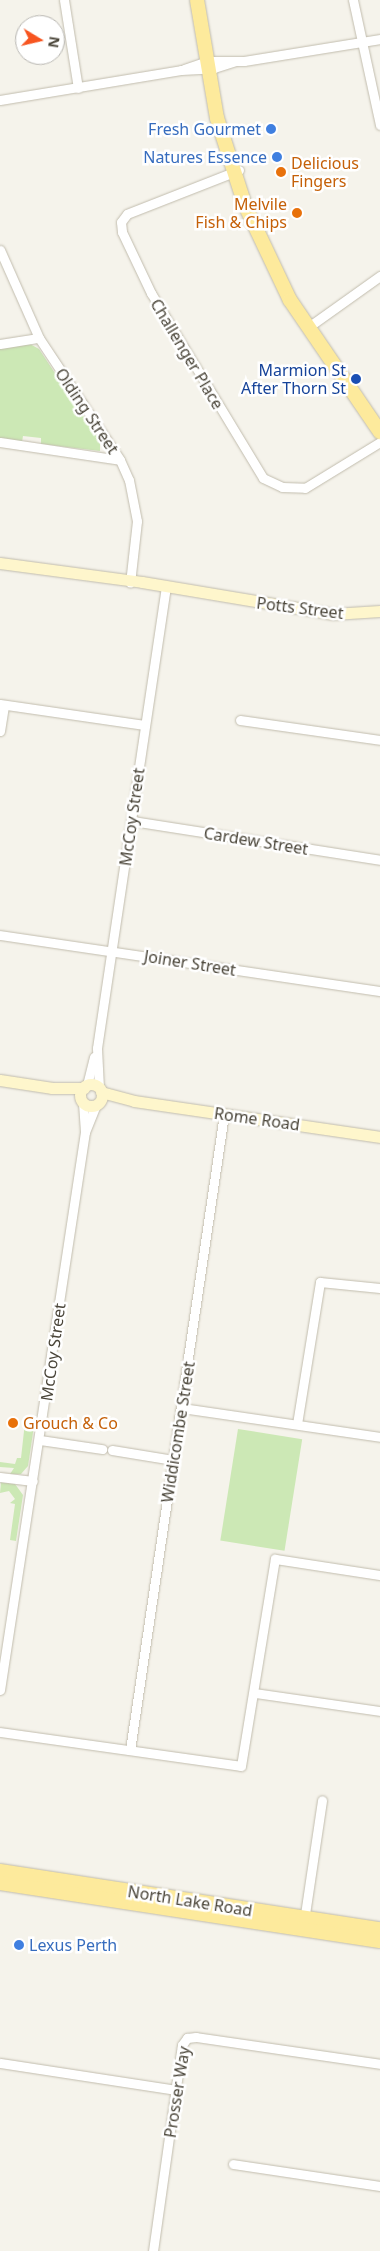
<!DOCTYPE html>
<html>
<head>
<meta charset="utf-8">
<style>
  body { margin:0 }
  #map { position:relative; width:380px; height:2251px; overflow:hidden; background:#f5f3eb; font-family:"Noto Sans",sans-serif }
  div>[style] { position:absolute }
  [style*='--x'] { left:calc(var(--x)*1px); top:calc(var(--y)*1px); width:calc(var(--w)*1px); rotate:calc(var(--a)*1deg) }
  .green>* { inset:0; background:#cce8b5; transform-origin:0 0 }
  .roads { filter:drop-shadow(0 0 1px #c1bcad) drop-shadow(0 0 1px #c1bcad) }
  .street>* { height:9px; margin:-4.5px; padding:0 4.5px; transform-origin:4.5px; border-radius:4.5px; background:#fff }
  .secondary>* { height:11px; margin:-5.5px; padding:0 5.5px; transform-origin:5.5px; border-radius:5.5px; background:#fef6cc }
  .secondary>.ring { margin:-5.5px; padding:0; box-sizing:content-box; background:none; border:11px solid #fef6cc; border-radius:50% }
  .primary>* { height:14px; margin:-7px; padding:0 7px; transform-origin:7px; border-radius:7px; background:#fdea9c }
  .dots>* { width:14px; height:14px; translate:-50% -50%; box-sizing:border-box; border:2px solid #fff; border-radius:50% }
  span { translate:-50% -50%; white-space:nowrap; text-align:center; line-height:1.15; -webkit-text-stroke:5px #fff; paint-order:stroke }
  .shop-label { font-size:16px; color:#366cbe }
  .right { translate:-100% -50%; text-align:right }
  .left { translate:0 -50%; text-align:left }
  .food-label { font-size:16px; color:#c56008 }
  .street-label { font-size:16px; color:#4a4539 }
  .transit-label { font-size:16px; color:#164399 }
  .north { position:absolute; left:15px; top:15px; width:50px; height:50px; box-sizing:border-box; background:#fff; border:1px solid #b7b5b0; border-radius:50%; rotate:99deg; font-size:14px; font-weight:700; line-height:20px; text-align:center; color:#4a4539 }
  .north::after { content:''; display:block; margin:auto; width:18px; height:22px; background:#f75520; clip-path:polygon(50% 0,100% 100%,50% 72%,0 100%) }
</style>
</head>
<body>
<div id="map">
  <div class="green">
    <div style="clip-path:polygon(30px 344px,39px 349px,100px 441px,100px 451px,41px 444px,41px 438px,23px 436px,22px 442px,0 438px,0 349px)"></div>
    <div style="clip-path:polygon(25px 1422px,34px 1426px,28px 1466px,21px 1474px,10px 1474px,14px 1468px,0 1467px,0 1462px,15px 1464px,17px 1458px,21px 1458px)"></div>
    <div style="left:238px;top:1429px;width:65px;height:113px;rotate:9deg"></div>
    <div style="clip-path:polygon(1px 1482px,15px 1484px,23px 1495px,16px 1541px,10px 1540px,15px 1504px,10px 1503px,15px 1499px,9px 1491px,0 1493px)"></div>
  </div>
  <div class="roads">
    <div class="street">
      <div style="--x:64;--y:0;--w:89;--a:81"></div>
      <div style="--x:353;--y:0;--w:128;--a:77.8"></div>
      <div style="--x:184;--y:69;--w:24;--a:-19"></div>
      <div style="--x:207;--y:61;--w:37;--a:0"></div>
      <div style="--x:244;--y:61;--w:138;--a:-9.2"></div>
      <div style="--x:0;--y:100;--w:183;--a:-9.4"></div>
      <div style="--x:181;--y:70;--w:33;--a:-3"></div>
      <div style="--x:214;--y:68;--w:23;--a:-18"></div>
      <div style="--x:239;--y:170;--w:120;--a:158.6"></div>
      <div style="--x:127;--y:214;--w:10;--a:127"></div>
      <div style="--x:121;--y:222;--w:10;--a:84"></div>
      <div style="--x:122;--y:232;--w:68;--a:64.6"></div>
      <div style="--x:151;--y:293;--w:216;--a:58.8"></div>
      <div style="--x:263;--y:478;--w:21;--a:25"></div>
      <div style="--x:282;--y:487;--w:23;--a:2"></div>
      <div style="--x:305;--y:488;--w:88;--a:-31.5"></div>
      <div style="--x:0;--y:250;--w:96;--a:66.1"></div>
      <div style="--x:39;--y:338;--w:146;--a:56.4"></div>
      <div style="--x:120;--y:460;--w:22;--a:66"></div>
      <div style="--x:129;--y:480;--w:42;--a:79"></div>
      <div style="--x:137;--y:521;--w:62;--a:96.4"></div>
      <div style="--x:307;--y:328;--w:90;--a:-35.5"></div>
      <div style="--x:0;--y:344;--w:39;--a:-9"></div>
      <div style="--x:0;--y:442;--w:121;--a:8.5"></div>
      <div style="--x:0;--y:704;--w:146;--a:8.3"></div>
      <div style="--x:240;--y:720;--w:141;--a:8.1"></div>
      <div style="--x:0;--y:731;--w:26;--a:-81"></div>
      <div style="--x:132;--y:821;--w:251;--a:8.9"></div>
      <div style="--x:0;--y:935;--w:384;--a:8.4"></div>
      <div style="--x:87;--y:1085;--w:29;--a:-76"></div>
      <div style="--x:99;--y:1088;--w:40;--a:-92.9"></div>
      <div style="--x:97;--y:1048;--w:467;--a:-81.5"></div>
      <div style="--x:83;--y:1103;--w:29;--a:86"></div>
      <div style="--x:182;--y:1408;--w:200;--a:8.3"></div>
      <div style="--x:297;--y:1424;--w:144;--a:-80.8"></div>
      <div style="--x:320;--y:1282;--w:60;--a:5.7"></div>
      <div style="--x:40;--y:1440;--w:63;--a:8.3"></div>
      <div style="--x:112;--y:1450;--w:62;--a:9.3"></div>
      <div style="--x:0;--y:1477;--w:33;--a:7"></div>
      <div style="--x:0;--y:1690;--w:564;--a:-81.34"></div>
      <div style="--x:85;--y:1132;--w:29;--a:-68"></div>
      <div style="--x:255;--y:1693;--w:126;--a:8.2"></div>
      <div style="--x:0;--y:1732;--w:243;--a:8"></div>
      <div style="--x:241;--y:1766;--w:210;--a:-80.7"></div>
      <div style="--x:275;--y:1559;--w:106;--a:8.7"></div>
      <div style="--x:130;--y:1750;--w:643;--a:-81.59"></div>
      <div style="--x:304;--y:1921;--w:122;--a:-81.5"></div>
      <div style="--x:0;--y:2063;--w:179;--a:8.7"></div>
      <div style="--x:233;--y:2164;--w:149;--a:8.5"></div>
      <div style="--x:153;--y:2251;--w:208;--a:-82"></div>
      <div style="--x:182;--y:2045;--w:9;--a:-54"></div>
      <div style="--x:187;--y:2038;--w:9;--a:-6"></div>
      <div style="--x:196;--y:2037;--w:186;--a:8.3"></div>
    </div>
    <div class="secondary">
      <div style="--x:0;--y:563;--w:143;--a:7.6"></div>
      <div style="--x:142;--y:582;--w:194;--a:9.5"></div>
      <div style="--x:333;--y:614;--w:47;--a:-3.7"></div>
      <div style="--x:0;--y:1080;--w:53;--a:8.7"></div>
      <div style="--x:52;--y:1088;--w:32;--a:0"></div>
      <div class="ring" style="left:80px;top:1084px;width:11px;height:11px"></div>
      <div style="--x:101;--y:1092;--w:34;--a:15"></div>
      <div style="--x:134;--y:1101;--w:249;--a:8.3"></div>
    </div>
    <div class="primary">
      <div style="--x:197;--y:0;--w:120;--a:80.4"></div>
      <div style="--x:217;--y:118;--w:91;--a:72.2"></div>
      <div style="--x:245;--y:205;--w:105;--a:64.7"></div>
      <div style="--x:290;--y:300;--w:160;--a:55.7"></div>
      <div style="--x:0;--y:1871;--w:384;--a:8.7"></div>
      <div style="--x:0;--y:1883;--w:384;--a:8.7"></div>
    </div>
  </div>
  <div class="dots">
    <div style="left:271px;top:129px;background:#3f7fe0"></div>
    <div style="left:277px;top:157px;background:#3f7fe0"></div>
    <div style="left:281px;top:172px;background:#e8710a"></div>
    <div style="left:297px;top:213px;background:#e8710a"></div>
    <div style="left:356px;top:379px;background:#1a4fb4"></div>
    <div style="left:13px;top:1423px;background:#e8710a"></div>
    <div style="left:19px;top:1945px;background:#3f7fe0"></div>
  </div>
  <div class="shop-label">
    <span class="right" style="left:261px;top:129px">Fresh Gourmet</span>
    <span class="right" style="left:267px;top:157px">Natures Essence</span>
    <span class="left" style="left:29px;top:1945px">Lexus Perth</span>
  </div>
  <div class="food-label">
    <span class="left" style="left:291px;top:172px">Delicious<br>Fingers</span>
    <span class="right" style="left:287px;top:213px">Melvile<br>Fish &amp; Chips</span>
    <span class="left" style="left:23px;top:1423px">Grouch &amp; Co</span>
  </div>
  <div class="street-label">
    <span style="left:187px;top:354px;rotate:59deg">Challenger Place</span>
    <span style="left:87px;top:411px;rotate:56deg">Olding Street</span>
    <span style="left:300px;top:608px;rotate:7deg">Potts Street</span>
    <span style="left:132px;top:817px;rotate:-82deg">McCoy Street</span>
    <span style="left:256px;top:841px;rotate:9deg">Cardew Street</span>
    <span style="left:190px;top:963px;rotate:9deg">Joiner Street</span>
    <span style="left:257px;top:1119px;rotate:8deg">Rome Road</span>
    <span style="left:53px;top:1352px;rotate:-82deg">McCoy Street</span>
    <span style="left:178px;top:1432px;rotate:-81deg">Widdicombe Street</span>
    <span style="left:190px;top:1901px;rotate:9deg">North Lake Road</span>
    <span style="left:177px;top:2092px;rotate:-81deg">Prosser Way</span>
  </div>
  <div class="transit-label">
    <span class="right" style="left:346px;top:379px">Marmion St<br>After Thorn St</span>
  </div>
  <div class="north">N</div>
</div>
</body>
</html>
